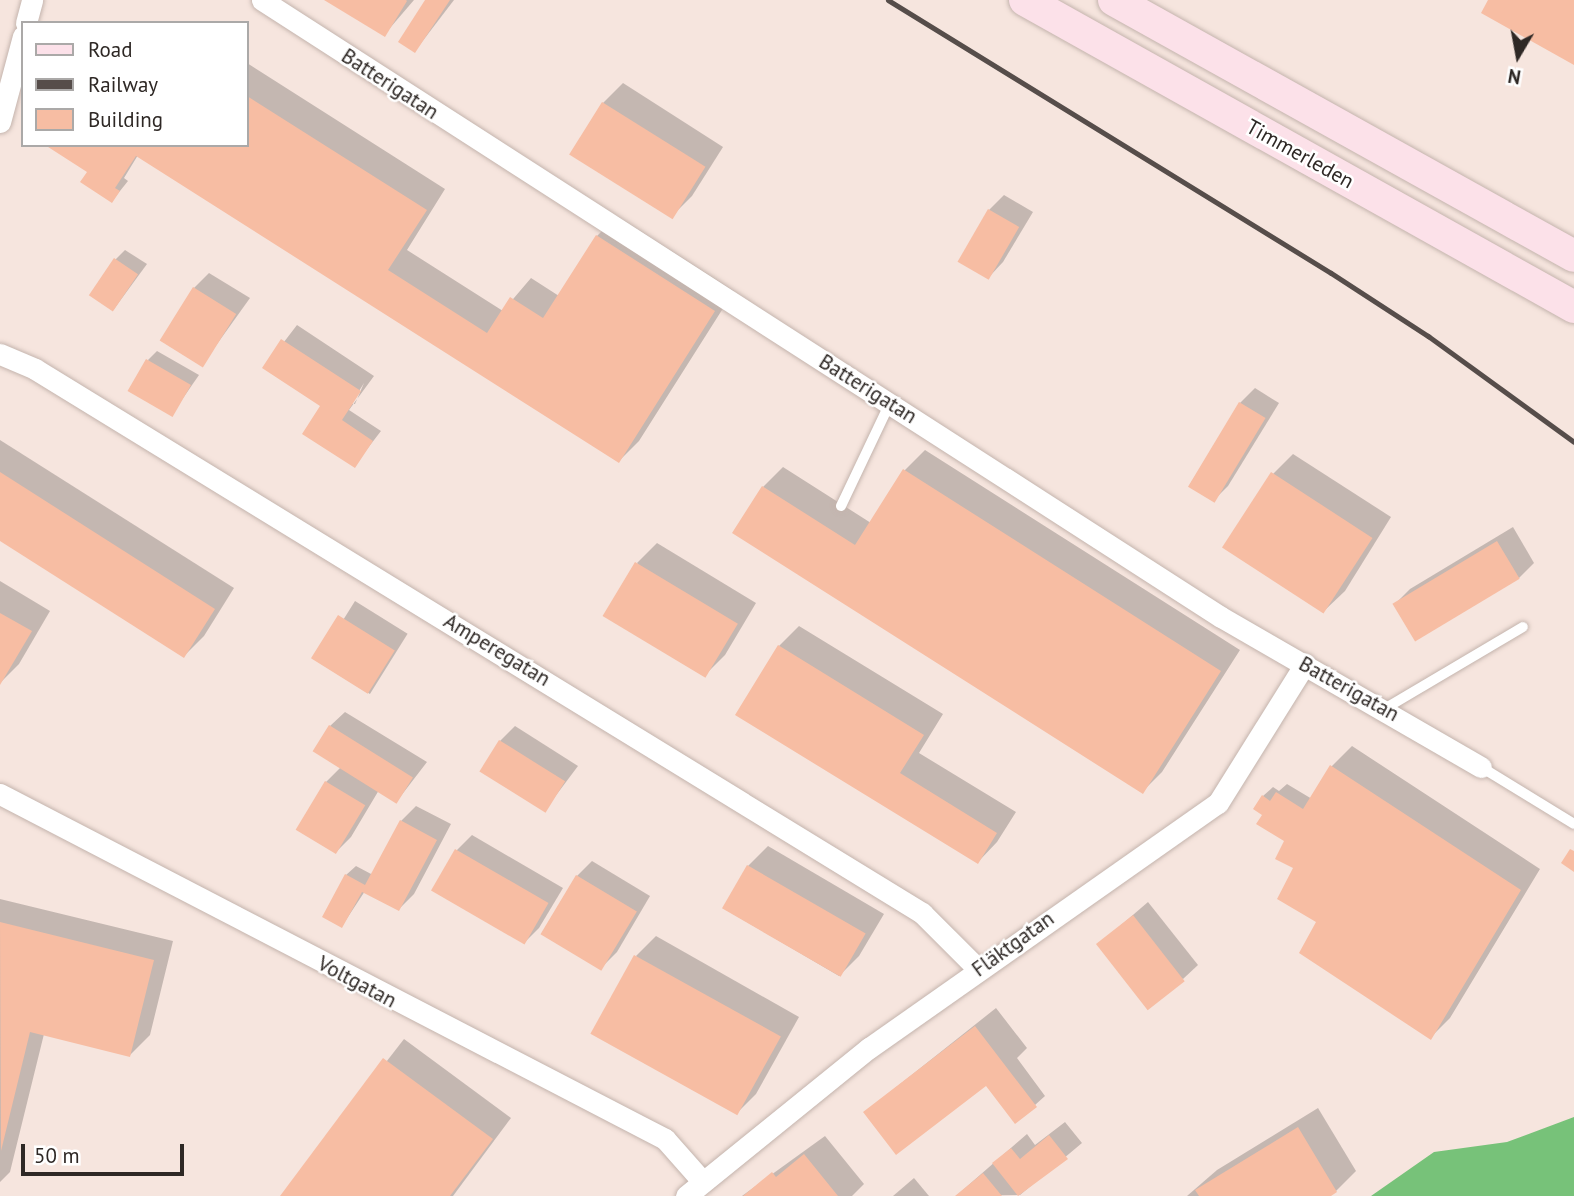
<!DOCTYPE html>
<html>
<head>
<meta charset="utf-8">
<style>
  body { margin:0 }
  #map { position:relative; width:1574px; height:1196px; overflow:hidden; background:#f6e5de; font-family:"PT Sans",sans-serif }
  div>[style] { position:absolute }
  [style*='--x'] { left:calc(var(--x)*1px); top:calc(var(--y)*1px); width:calc(var(--w)*1px); rotate:calc(var(--a)*1deg) }
  .forest>* { inset:0; background:#77c279 }
  .shadow>* { inset:0; background:#0003; transform-origin:0 0 }
  .building>* { inset:0; background:#f7bda3; transform-origin:0 0 }
  .roads { filter:drop-shadow(0 0 2px #c4b4ad) drop-shadow(0 0 2px #c4b4ad) }
  .service>* { height:10px; margin:-5px; padding:0 5px; transform-origin:5px; border-radius:5px; background:#fff }
  .minor>* { height:21px; margin:-10.5px; padding:0 10.5px; transform-origin:10.5px; border-radius:10.5px; background:#fff }
  .secondary>* { height:32px; margin:-16px; padding:0 16px; transform-origin:16px; border-radius:16px; background:#fce1e9 }
  .rail>* { height:5px; margin:-2.5px; padding:0 2.5px; transform-origin:2.5px; border-radius:2.5px; background:#564d4a }
  span { translate:-50% -50%; white-space:nowrap; text-align:center; line-height:1.15; -webkit-text-stroke:5px #fff; paint-order:stroke }
  .street-label { font-size:21px; color:#2e2825 }
  .legend { position:absolute; left:21px; top:21px; width:228px; height:126px; box-sizing:border-box; background:#fff; border:2px solid #aba9a8; margin:0; padding:9px 12px; list-style:none; font-size:21px; color:#2e2825 }
  .legend li { display:flex; align-items:center; gap:14px; height:35px }
  .legend b { width:35px; border:2px solid #aba9a8 }
  .north { position:absolute; left:1483px; top:21px; width:70px; height:70px; -webkit-text-stroke:5px #fff; paint-order:stroke; rotate:190deg; font-size:19px; font-weight:700; line-height:28px; text-align:center; color:#2e2825 }
  .north::after { content:''; display:block; margin:auto; width:24px; height:32px; background:#2e2825; clip-path:polygon(50% 0,100% 100%,50% 72%,0 100%) }
  .scale { position:absolute; left:21px; top:1144px; width:163px; height:32px; box-sizing:border-box; border:4px solid #2e2825; border-top:0; padding-left:9px; font-size:21px; line-height:24px; white-space:nowrap; color:#2e2825; -webkit-text-stroke:5px #fff; paint-order:stroke }
</style>
</head>
<body>
<div id="map">
  <div class="forest">
    <div style="clip-path:polygon(1574px 1117px,1574px 1196px,1371px 1196px,1434px 1152px,1507px 1142px)"></div>
  </div>
  <div class="shadow">
    <div style="clip-path:polygon(327px 0,414px 0,384px 35px)"></div>
    <div style="clip-path:polygon(428px 0,454px 0,415px 51px)"></div>
    <div style="clip-path:polygon(247px 63px,445px 189px,407px 250px,503px 311px,531px 278px,559px 296px,597px 236px,617px 216px,734px 291px,639px 441px,619px 461px,138px 155px,124px 178px,128px 181px,112px 201px,89px 171px,49px 145px,247px 145px)"></div>
    <div style="clip-path:polygon(623px 83px,723px 147px,692px 196px,672px 216px,603px 103px)"></div>
    <div style="clip-path:polygon(1004px 195px,1033px 212px,1003px 262px,989px 277px,960px 260px,989px 210px)"></div>
    <div style="clip-path:polygon(125px 250px,147px 264px,114px 309px,115px 260px)"></div>
    <div style="clip-path:polygon(209px 273px,250px 298px,202px 365px,162px 340px,194px 288px)"></div>
    <div style="clip-path:polygon(evenodd,297px 325px,374px 376px,349px 410px,381px 431px,354px 466px,323px 406px,264px 368px,297px 325px,364px 383px,355px 404px,351px 404px,364px 383px)"></div>
    <div style="clip-path:polygon(157px 351px,199px 375px,172px 414px,148px 360px)"></div>
    <div style="clip-path:polygon(1255px 388px,1279px 403px,1228px 486px,1213px 501px,1189px 486px,1240px 403px)"></div>
    <div style="clip-path:polygon(0 440px,234px 588px,204px 636px,184px 656px,0 539px)"></div>
    <div style="clip-path:polygon(925px 450px,1240px 650px,1162px 772px,1142px 792px,763px 487px,783px 467px,871px 523px,905px 470px)"></div>
    <div style="clip-path:polygon(1293px 454px,1391px 517px,1345px 591px,1325px 610px,1273px 474px)"></div>
    <div style="clip-path:polygon(1513px 527px,1534px 563px,1519px 578px,1395px 604px,1410px 589px)"></div>
    <div style="clip-path:polygon(657px 543px,756px 603px,725px 655px,705px 675px,637px 563px)"></div>
    <div style="clip-path:polygon(0 581px,50px 611px,19px 664px,0 683px)"></div>
    <div style="left:355px;top:601px;width:62px;height:71px;rotate:32deg"></div>
    <div style="clip-path:polygon(799px 626px,943px 714px,919px 753px,1016px 812px,997px 842px,978px 862px,779px 646px)"></div>
    <div style="clip-path:polygon(345px 712px,427px 762px,397px 801px,379px 790px,351px 837px,336px 852px,326px 782px,341px 767px,330px 726px)"></div>
    <div style="clip-path:polygon(515px 726px,578px 766px,545px 810px,500px 741px)"></div>
    <div style="clip-path:polygon(1352px 746px,1540px 869px,1450px 1018px,1431px 1037px,1319px 921px,1296px 867px,1295px 829px,1264px 814px,1263px 796px,1273px 787px,1279px 791px,1287px 784px,1312px 799px,1332px 766px)"></div>
    <div style="clip-path:polygon(416px 806px,451px 824px,414px 894px,399px 909px,365px 891px,342px 926px,346px 875px,356px 866px,373px 875px,401px 821px)"></div>
    <div style="clip-path:polygon(472px 835px,563px 888px,539px 928px,524px 943px,433px 890px,457px 850px)"></div>
    <div style="clip-path:polygon(768px 846px,884px 914px,859px 956px,839px 976px,723px 908px,748px 866px)"></div>
    <div style="clip-path:polygon(592px 861px,650px 896px,617px 952px,602px 967px,577px 876px)"></div>
    <div style="clip-path:polygon(0 899px,173px 941px,150px 1035px,130px 1055px,44px 1034px,10px 1172px,0 1182px)"></div>
    <div style="clip-path:polygon(1148px 902px,1198px 965px,1183px 979px,1098px 945px)"></div>
    <div style="clip-path:polygon(656px 936px,799px 1017px,756px 1094px,736px 1114px,636px 956px)"></div>
    <div style="clip-path:polygon(996px 1008px,1027px 1048px,1017px 1058px,1045px 1096px,1035px 1105px,987px 1084px,865px 1112px)"></div>
    <div style="clip-path:polygon(404px 1039px,511px 1118px,453px 1196px,282px 1196px)"></div>
    <div style="clip-path:polygon(1318px 1108px,1356px 1171px,1336px 1191px,1328px 1196px,1187px 1196px,1217px 1170px)"></div>
    <div style="clip-path:polygon(1065px 1122px,1082px 1143px,1020px 1195px,956px 1196px,1027px 1134px,1035px 1145px)"></div>
    <div style="clip-path:polygon(825px 1136px,864px 1184px,852px 1196px,742px 1196px)"></div>
    <div style="clip-path:polygon(914px 1178px,929px 1196px,893px 1196px)"></div>
  </div>
  <div class="building">
    <div style="clip-path:polygon(324px 0,406px 0,407px 1px,385px 37px)"></div>
    <div style="clip-path:polygon(425px 0,450px 0,415px 53px,398px 42px)"></div>
    <div style="clip-path:polygon(1488px 0,1574px 0,1574px 65px,1481px 13px)"></div>
    <div style="clip-path:polygon(247px 96px,427px 210px,388px 270px,487px 333px,510px 297px,543px 318px,596px 235px,715px 311px,619px 463px,136px 156px,115px 188px,120px 191px,112px 203px,80px 182px,87px 172px,45px 145px,247px 145px)"></div>
    <div style="left:602px;top:102px;width:122px;height:62px;rotate:32deg"></div>
    <div style="left:988px;top:209px;width:36px;height:61px;rotate:30deg"></div>
    <div style="left:114px;top:258px;width:29px;height:45px;rotate:34deg"></div>
    <div style="left:193px;top:287px;width:51px;height:63px;rotate:32deg"></div>
    <div style="clip-path:polygon(281px 339px,361px 391px,342px 420px,373px 441px,355px 468px,302px 434px,320px 406px,262px 368px)"></div>
    <div style="left:146px;top:359px;width:52px;height:37px;rotate:30deg"></div>
    <div style="left:1239px;top:402px;width:31px;height:99px;rotate:31deg"></div>
    <div style="clip-path:polygon(903px 469px,1221px 671px,1143px 794px,732px 533px,762px 486px,855px 545px)"></div>
    <div style="clip-path:polygon(0 472px,215px 609px,184px 658px,0 541px)"></div>
    <div style="left:1271px;top:472px;width:121px;height:90px;rotate:33deg"></div>
    <div style="left:1497px;top:541px;width:44px;height:122px;rotate:59deg"></div>
    <div style="left:635px;top:562px;width:120px;height:63px;rotate:31deg"></div>
    <div style="clip-path:polygon(0 613px,32px 631px,0 685px)"></div>
    <div style="left:338px;top:615px;width:67px;height:51px;rotate:32deg"></div>
    <div style="clip-path:polygon(778px 645px,924px 735px,900px 773px,997px 833px,978px 864px,735px 715px)"></div>
    <div style="left:329px;top:725px;width:99px;height:31px;rotate:32deg"></div>
    <div style="left:499px;top:740px;width:78px;height:37px;rotate:32deg"></div>
    <div style="clip-path:polygon(1330px 765px,1521px 890px,1431px 1040px,1299px 953px,1316px 922px,1277px 899px,1293px 868px,1275px 859px,1284px 841px,1256px 824px,1262px 815px,1253px 809px,1262px 795px,1270px 801px,1276px 792px,1303px 809px)"></div>
    <div style="left:325px;top:781px;width:47px;height:57px;rotate:31deg"></div>
    <div style="clip-path:polygon(400px 820px,437px 840px,399px 911px,362px 892px,342px 928px,322px 917px,345px 874px,365px 885px)"></div>
    <div style="left:455px;top:849px;width:108px;height:48px;rotate:30deg"></div>
    <div style="clip-path:polygon(1570px 849px,1574px 851px,1574px 872px,1561px 863px)"></div>
    <div style="left:747px;top:865px;width:137px;height:50px;rotate:30deg"></div>
    <div style="left:576px;top:875px;width:71px;height:69px;rotate:31deg"></div>
    <div style="left:1133px;top:915px;width:84px;height:47px;rotate:52deg"></div>
    <div style="clip-path:polygon(0 922px,154px 960px,130px 1057px,30px 1032px,1px 1151px)"></div>
    <div style="left:634px;top:955px;width:168px;height:90px;rotate:29deg"></div>
    <div style="clip-path:polygon(975px 1026px,1037px 1107px,1015px 1124px,986px 1086px,896px 1155px,863px 1112px)"></div>
    <div style="clip-path:polygon(383px 1058px,493px 1139px,450px 1196px,280px 1196px)"></div>
    <div style="clip-path:polygon(1298px 1127px,1337px 1192px,1331px 1196px,1199px 1196px,1195px 1190px)"></div>
    <div style="clip-path:polygon(1049px 1135px,1068px 1159px,1018px 1196px,992px 1163px,1011px 1148px,1020px 1159px)"></div>
    <div style="clip-path:polygon(804px 1154px,838px 1196px,743px 1196px,772px 1172px,776px 1177px)"></div>
    <div style="clip-path:polygon(983px 1173px,1002px 1196px,955px 1196px)"></div>
  </div>
  <div class="roads">
    <div class="service">
      <div style="--x:841;--y:506;--w:114;--a:-64.6"></div>
      <div style="--x:1386;--y:708;--w:159;--a:-30.6"></div>
      <div style="--x:1481;--y:767;--w:109;--a:31.5"></div>
    </div>
    <div class="minor">
      <div style="--x:262;--y:0;--w:1140;--a:32.76"></div>
      <div style="--x:1221;--y:617;--w:300;--a:30"></div>
      <div style="--x:26;--y:23;--w:24;--a:-75"></div>
      <div style="--x:0;--y:122;--w:89;--a:-75"></div>
      <div style="--x:0;--y:354;--w:38;--a:23"></div>
      <div style="--x:35;--y:369;--w:1041;--a:31.52"></div>
      <div style="--x:922;--y:913;--w:79;--a:45"></div>
      <div style="--x:0;--y:794;--w:749;--a:27.42"></div>
      <div style="--x:665;--y:1139;--w:57;--a:48.5"></div>
      <div style="--x:686;--y:1196;--w:235;--a:-39"></div>
      <div style="--x:869;--y:1048;--w:426;--a:-35.1"></div>
      <div style="--x:1218;--y:803;--w:164;--a:-58"></div>
    </div>
    <div class="secondary">
      <div style="--x:1025;--y:0;--w:629;--a:29.21"></div>
      <div style="--x:1114;--y:0;--w:526;--a:29.1"></div>
    </div>
  </div>
  <div class="rail">
    <div style="--x:888;--y:0;--w:520;--a:31.64"></div>
    <div style="--x:1331;--y:273;--w:116;--a:33"></div>
    <div style="--x:1428;--y:336;--w:180;--a:36"></div>
  </div>
  <div class="street-label">
    <span style="left:390px;top:84px;rotate:33deg">Batterigatan</span>
    <span style="left:1300px;top:154px;rotate:29deg">Timmerleden</span>
    <span style="left:868px;top:389px;rotate:32deg">Batterigatan</span>
    <span style="left:497px;top:650px;rotate:31deg">Amperegatan</span>
    <span style="left:1349px;top:689px;rotate:29deg">Batterigatan</span>
    <span style="left:1013px;top:944px;rotate:-36deg">Fläktgatan</span>
    <span style="left:357px;top:982px;rotate:28deg">Voltgatan</span>
  </div>
  <ul class="legend">
  <li><b style="height:9px;background:#fce1e9"></b>Road</li>
  <li><b style="height:9px;background:#564d4a"></b>Railway</li>
  <li><b style="height:19px;background:#f7bda3"></b>Building</li>
  </ul>
  <div class="north">N</div>
  <div class="scale">50 m</div>
</div>
</body>
</html>
